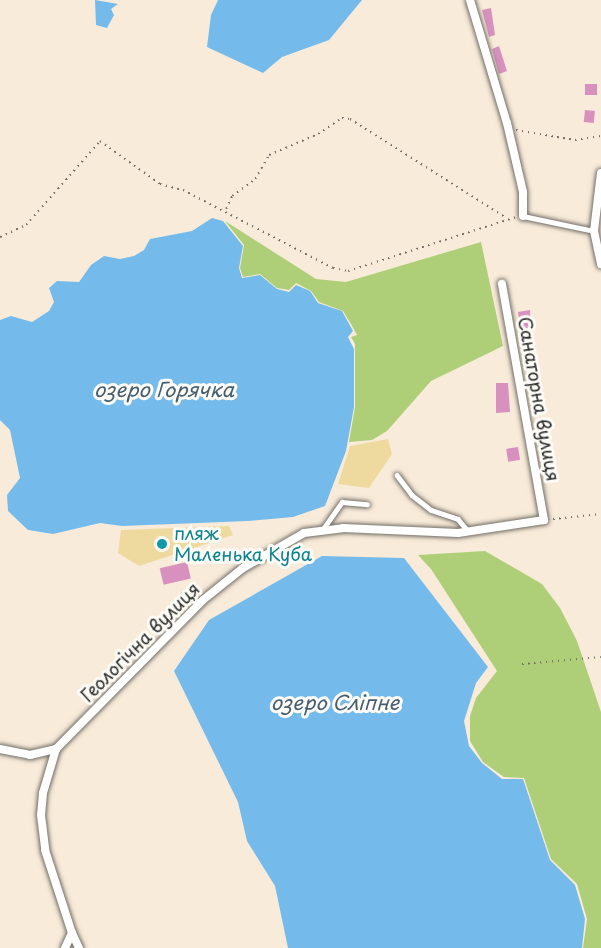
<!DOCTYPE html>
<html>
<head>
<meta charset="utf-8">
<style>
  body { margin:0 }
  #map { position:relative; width:601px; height:948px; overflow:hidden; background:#f8ebd9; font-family:"Playpen Sans",sans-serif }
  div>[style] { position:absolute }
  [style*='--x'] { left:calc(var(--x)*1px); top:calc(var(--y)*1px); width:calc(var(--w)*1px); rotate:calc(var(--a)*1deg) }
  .green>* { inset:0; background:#aecf77 }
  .sand>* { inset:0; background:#eeda9e }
  .water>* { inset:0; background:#74bbec }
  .building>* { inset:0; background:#d891be; transform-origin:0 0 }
  .path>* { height:1.5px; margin-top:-0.75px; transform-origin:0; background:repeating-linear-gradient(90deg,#736e68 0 1.5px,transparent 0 6px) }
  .roads { filter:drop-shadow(0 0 2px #736e68) drop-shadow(0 0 2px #736e68) }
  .service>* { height:4.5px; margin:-2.25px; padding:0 2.25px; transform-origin:2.25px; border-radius:2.25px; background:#fff }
  .minor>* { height:8px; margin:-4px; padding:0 4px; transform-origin:4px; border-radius:4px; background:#fff }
  .dots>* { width:16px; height:16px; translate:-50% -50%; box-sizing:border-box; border:3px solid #fdfcf7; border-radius:50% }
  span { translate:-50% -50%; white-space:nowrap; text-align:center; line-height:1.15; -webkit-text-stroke:6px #fdfcf7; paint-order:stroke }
  .street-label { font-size:18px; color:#2b2b2b }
  .culture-label { font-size:18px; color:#0d838f }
  .left { translate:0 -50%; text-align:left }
  .water-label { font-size:20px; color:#455d6f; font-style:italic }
</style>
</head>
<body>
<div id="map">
  <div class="green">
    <div style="clip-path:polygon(225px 221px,316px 279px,346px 282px,481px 242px,503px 346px,431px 381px,387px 431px,372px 440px,349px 442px,355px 407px,355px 344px,351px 337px,357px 335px,351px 324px,343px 311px,319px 302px,311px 291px,296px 283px,289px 290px,277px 288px,260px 274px,243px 277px,240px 268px,244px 245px)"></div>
    <div style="clip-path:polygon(485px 551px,542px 584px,560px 608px,577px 641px,601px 712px,601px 948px,583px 948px,587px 919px,577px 884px,551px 859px,524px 778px,504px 777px,483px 762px,470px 741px,470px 716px,476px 698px,497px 671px,431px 569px,418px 555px)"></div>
  </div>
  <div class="sand">
    <div style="clip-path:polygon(388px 439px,392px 454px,369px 488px,338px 484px,350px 446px)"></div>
    <div style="clip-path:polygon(229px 526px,233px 535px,139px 566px,118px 553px,121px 530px)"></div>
  </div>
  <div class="water">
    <div style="clip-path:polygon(95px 0,118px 4px,111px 9px,114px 15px,107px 28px,96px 25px)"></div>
    <div style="clip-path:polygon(218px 0,362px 0,329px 40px,282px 57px,263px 73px,207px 47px,211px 15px)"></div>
    <div style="clip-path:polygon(212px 218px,223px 221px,243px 246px,239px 268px,242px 278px,260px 275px,277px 289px,289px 292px,296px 285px,310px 291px,318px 303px,342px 311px,353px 331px,348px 337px,354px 349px,354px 407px,346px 451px,325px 506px,293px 517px,248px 521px,122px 526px,100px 523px,53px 534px,28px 530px,8px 511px,7px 495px,20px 478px,10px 430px,0 420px,0 320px,11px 316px,32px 322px,49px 311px,54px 302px,49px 288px,57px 281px,79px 282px,91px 265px,104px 256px,120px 259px,134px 256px,144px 250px,150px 239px,192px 231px)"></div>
    <div style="clip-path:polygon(322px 556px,404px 558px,488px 667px,476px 683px,464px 721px,469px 746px,482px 763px,502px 779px,523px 779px,550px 860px,575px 885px,585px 919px,582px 948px,288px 948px,275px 886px,247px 841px,238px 802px,174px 671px,209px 620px)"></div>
  </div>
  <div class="building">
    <div style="clip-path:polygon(491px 8px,495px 35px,489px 37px,482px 10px)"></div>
    <div style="clip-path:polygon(499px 46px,507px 71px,499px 74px,492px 49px)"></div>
    <div style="left:585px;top:84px;width:12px;height:11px"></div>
    <div style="left:585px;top:110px;width:10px;height:12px;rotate:6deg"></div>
    <div style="clip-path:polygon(530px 310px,532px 340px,522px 341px,518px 312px)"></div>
    <div style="clip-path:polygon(496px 383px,508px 383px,510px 412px,496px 413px)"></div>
    <div style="left:518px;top:447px;width:13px;height:12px;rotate:81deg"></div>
    <div style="left:187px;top:562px;width:17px;height:28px;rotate:77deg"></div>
  </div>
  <div class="path">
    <div style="--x:516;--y:130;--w:60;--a:9.6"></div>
    <div style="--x:575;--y:140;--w:26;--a:-9"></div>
    <div style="--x:226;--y:209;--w:14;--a:-65"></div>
    <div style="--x:232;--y:196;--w:29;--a:-36"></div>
    <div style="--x:255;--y:179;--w:28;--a:-60"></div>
    <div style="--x:269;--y:155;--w:53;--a:-23.2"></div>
    <div style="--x:318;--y:134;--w:29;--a:-34"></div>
    <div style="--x:342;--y:118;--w:8;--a:7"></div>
    <div style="--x:350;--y:119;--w:183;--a:32.3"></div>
    <div style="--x:0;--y:237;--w:29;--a:-25"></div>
    <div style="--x:26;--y:225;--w:112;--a:-48.6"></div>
    <div style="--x:100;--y:141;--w:74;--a:35.6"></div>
    <div style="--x:160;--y:184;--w:24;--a:15"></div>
    <div style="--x:183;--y:190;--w:169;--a:27.5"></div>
    <div style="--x:333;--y:268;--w:15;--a:11"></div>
    <div style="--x:348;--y:271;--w:176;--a:-17.8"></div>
    <div style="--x:553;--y:519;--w:48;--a:-5.9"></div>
    <div style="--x:522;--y:664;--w:79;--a:-5.1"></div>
  </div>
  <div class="roads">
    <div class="service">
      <div style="--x:523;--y:216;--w:73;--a:11.9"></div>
      <div style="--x:397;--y:475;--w:25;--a:53"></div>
      <div style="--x:412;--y:495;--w:24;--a:38"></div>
      <div style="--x:431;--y:510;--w:28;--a:18"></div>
      <div style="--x:458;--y:519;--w:16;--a:50"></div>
      <div style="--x:323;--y:529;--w:33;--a:-55"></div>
      <div style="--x:342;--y:502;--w:25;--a:5"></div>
    </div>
    <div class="minor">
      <div style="--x:470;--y:0;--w:128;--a:73.3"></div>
      <div style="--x:507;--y:123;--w:71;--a:76.9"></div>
      <div style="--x:523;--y:192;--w:24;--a:90"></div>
      <div style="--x:601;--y:173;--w:58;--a:96.9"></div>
      <div style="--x:594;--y:231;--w:34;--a:78"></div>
      <div style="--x:0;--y:749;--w:31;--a:11"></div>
      <div style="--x:30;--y:755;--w:27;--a:-13"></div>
      <div style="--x:56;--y:749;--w:209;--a:-45.4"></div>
      <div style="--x:203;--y:600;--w:51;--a:-38.7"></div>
      <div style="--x:243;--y:568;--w:70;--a:-29.8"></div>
      <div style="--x:304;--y:533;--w:39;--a:-7"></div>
      <div style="--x:343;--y:528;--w:115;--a:2.5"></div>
      <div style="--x:458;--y:533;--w:87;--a:-8.6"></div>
      <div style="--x:544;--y:520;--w:240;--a:-100.1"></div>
      <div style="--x:56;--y:749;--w:46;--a:106.5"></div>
      <div style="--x:43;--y:793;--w:22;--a:95"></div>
      <div style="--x:41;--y:815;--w:35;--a:83"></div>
      <div style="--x:45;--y:850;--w:87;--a:72"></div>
      <div style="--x:72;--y:933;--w:17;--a:115"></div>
      <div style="--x:72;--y:933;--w:17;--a:65"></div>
    </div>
  </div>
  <div class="dots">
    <div style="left:162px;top:544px;background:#0f9aa8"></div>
  </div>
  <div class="street-label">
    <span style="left:539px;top:399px;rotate:80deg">Санаторна вулиця</span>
    <span style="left:140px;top:642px;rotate:-45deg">Геологічна вулиця</span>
  </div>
  <div class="culture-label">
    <span class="left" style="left:174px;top:544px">пляж<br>Маленька Куба</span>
  </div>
  <div class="water-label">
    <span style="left:164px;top:389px">озеро Горячка</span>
    <span style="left:335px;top:702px">озеро Сліпне</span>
  </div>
</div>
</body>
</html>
